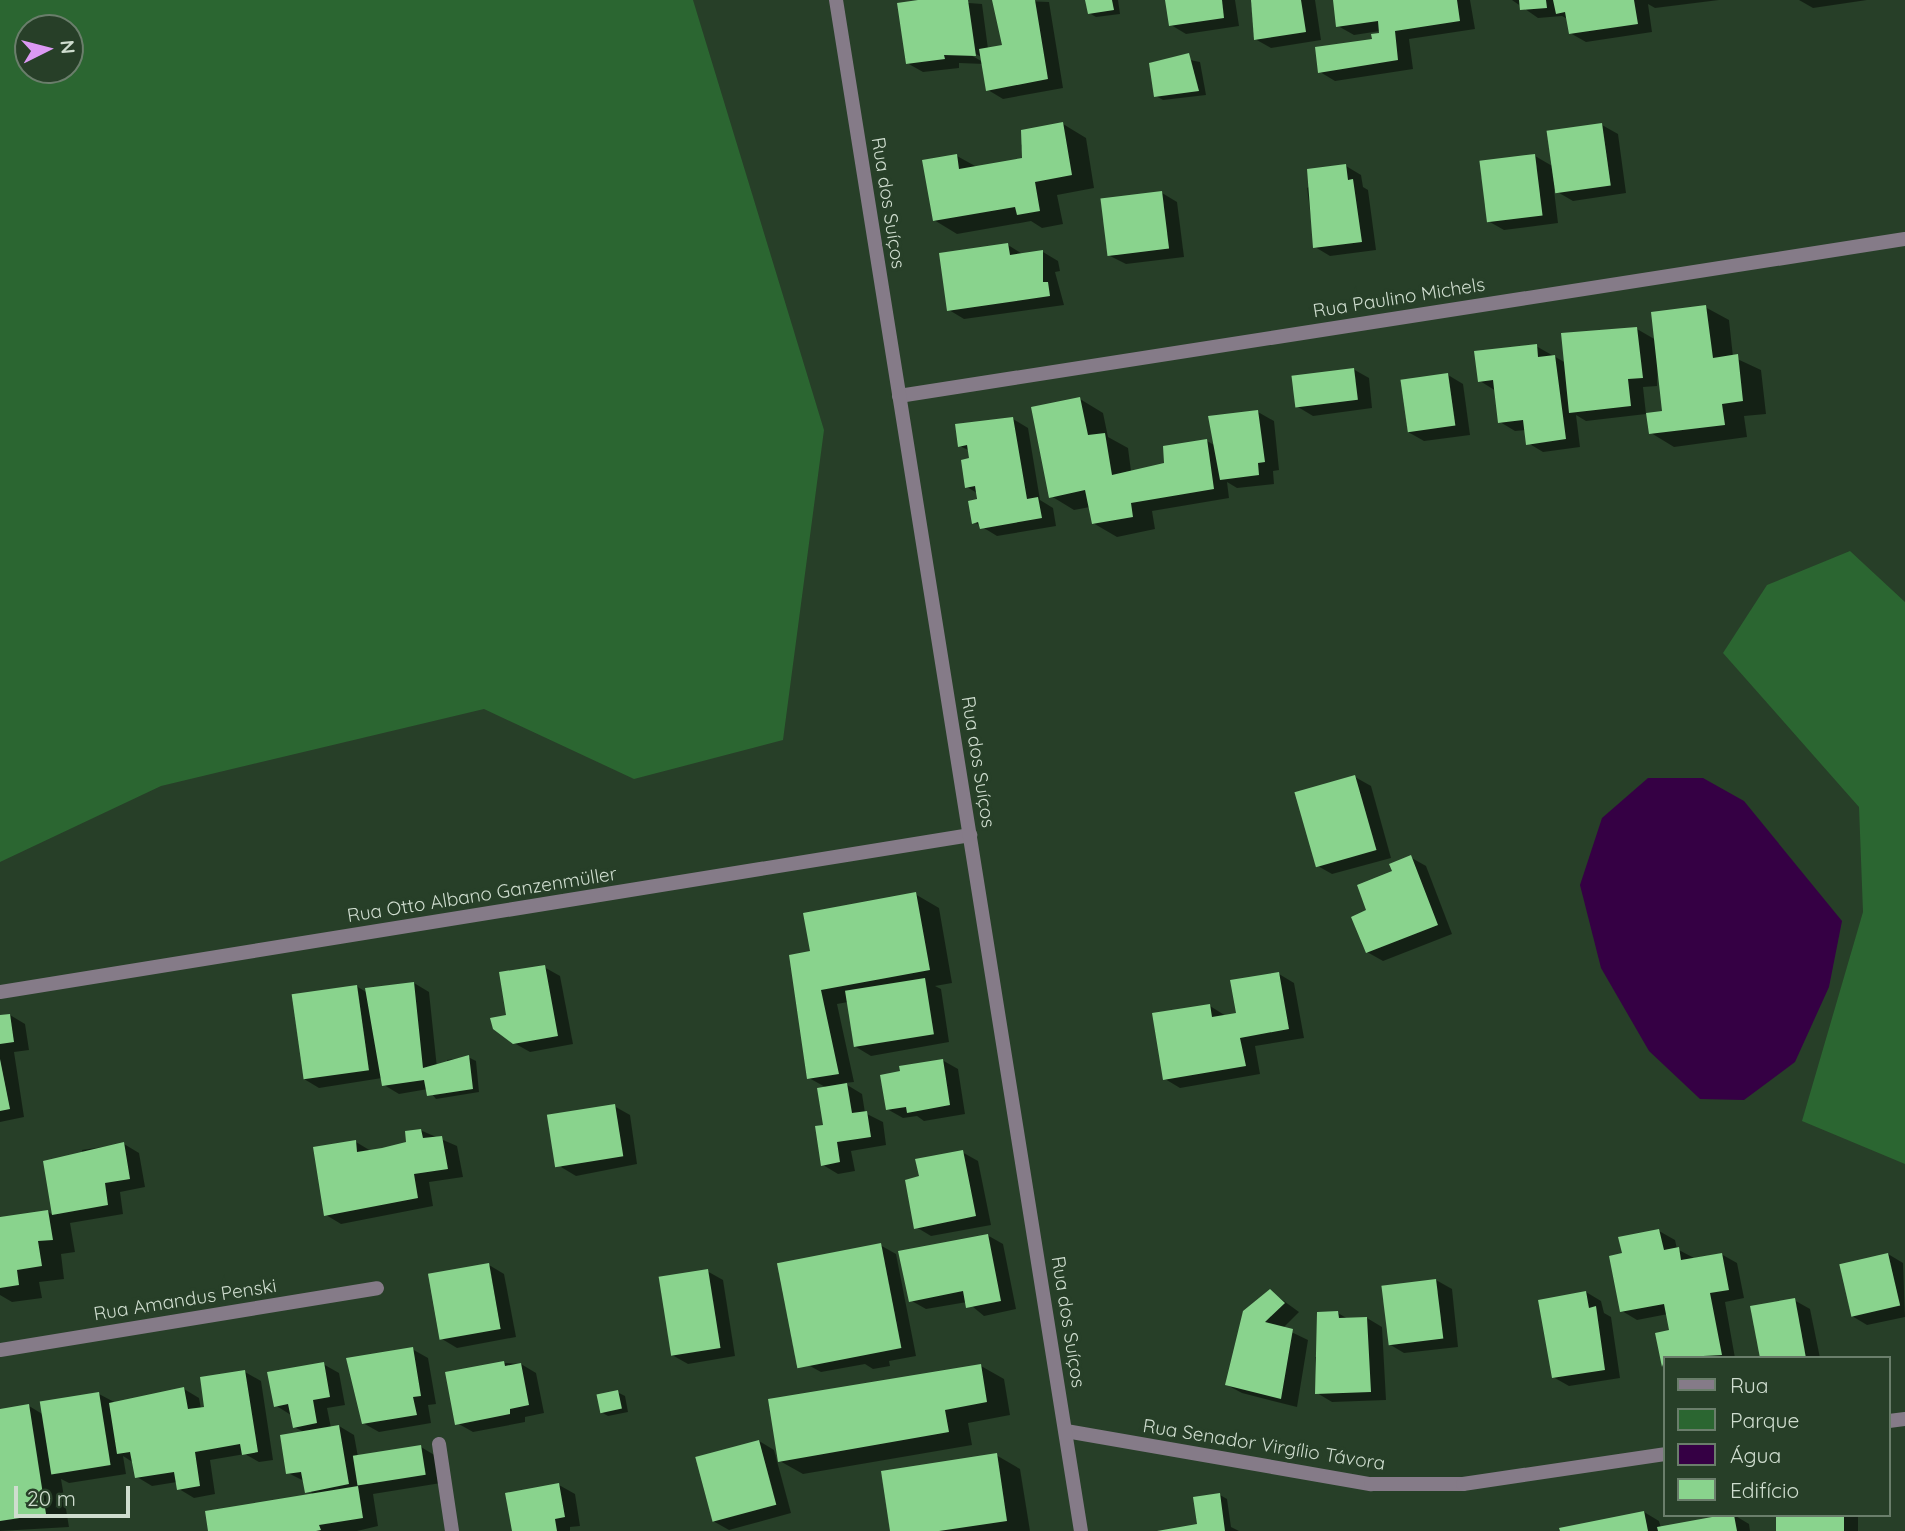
<!DOCTYPE html>
<html>
<head>
<meta charset="utf-8">
<style>
  body { margin:0 }
  #map { position:relative; width:1905px; height:1531px; overflow:hidden; background:#273f28; font-family:Quicksand,sans-serif }
  div>[style] { position:absolute }
  [style*='--x'] { left:calc(var(--x)*1px); top:calc(var(--y)*1px); width:calc(var(--w)*1px); rotate:calc(var(--a)*1deg) }
  .green>* { inset:0; background:#2b6631 }
  .water>* { inset:0; background:#350044 }
  .shadow>* { inset:0; background:#0007; transform-origin:0 0 }
  .building>* { inset:0; background:#89d38d; transform-origin:0 0 }
  .minor>* { height:14px; margin:-7px; padding:0 7px; transform-origin:7px; border-radius:7px; background:#857b88 }
  .tertiary>* { height:14px; margin:-7px; padding:0 7px; transform-origin:7px; border-radius:7px; background:#857b88 }
  span { translate:-50% -50%; white-space:nowrap; text-align:center; line-height:1.15; -webkit-text-stroke:7px #273f28; paint-order:stroke }
  .street-label { font-size:19px; color:#cfddcf }
  .legend { position:absolute; left:1663px; top:1356px; width:228px; height:161px; box-sizing:border-box; background:#273f28; border:2px solid #6a7e6b; margin:0; padding:9px 12px; list-style:none; font-size:21px; color:#cfddcf }
  .legend li { display:flex; align-items:center; gap:14px; height:35px }
  .legend b { width:35px; border:2px solid #6a7e6b }
  .north { position:absolute; left:14px; top:14px; width:70px; height:70px; box-sizing:border-box; background:#273f28; border:2px solid #6a7e6b; border-radius:50%; rotate:84deg; font-size:19px; font-weight:700; line-height:28px; text-align:center; color:#cfddcf }
  .north::after { content:''; display:block; margin:auto; width:24px; height:32px; background:#dc99f4; clip-path:polygon(50% 0,100% 100%,50% 72%,0 100%) }
  .scale { position:absolute; left:14px; top:1486px; width:116px; height:32px; box-sizing:border-box; border:4px solid #cfddcf; border-top:0; padding-left:9px; font-size:21px; line-height:24px; white-space:nowrap; color:#cfddcf; -webkit-text-stroke:5px #273f28; paint-order:stroke }
</style>
</head>
<body>
<div id="map">
  <div class="green">
    <div style="clip-path:polygon(evenodd,0 0,693px 0,824px 430px,783px 740px,634px 779px,484px 709px,161px 786px,0 862px,0 0,28px 28px,70px 28px,70px 70px,28px 70px,28px 28px)"></div>
    <div style="clip-path:polygon(1850px 551px,1905px 602px,1905px 1164px,1802px 1121px,1863px 912px,1859px 807px,1723px 653px,1767px 585px)"></div>
  </div>
  <div class="water">
    <div style="clip-path:polygon(1648px 778px,1703px 778px,1744px 801px,1842px 921px,1829px 987px,1795px 1062px,1744px 1100px,1700px 1099px,1649px 1051px,1601px 968px,1580px 885px,1602px 818px)"></div>
  </div>
  <div class="shadow">
    <div style="clip-path:polygon(evenodd,930px 0,982px 4px,988px 49px,1004px 46px,994px 0,1049px 2px,1063px 88px,1003px 99px,988px 90px,984px 64px,959px 63px,959px 68px,923px 72px,907px 63px,930px 0,969px 50px,983px 58px,983px 62px,967px 53px,969px 50px)"></div>
    <div style="clip-path:polygon(1087px 0,1118px 0,1120px 14px,1096px 17px,1089px 13px)"></div>
    <div style="clip-path:polygon(1167px 0,1235px 0,1239px 26px,1186px 34px,1171px 25px)"></div>
    <div style="clip-path:polygon(1251px 0,1315px 0,1321px 40px,1271px 48px,1255px 39px)"></div>
    <div style="clip-path:polygon(1334px 0,1470px 0,1475px 29px,1409px 39px,1413px 69px,1335px 81px,1320px 72px,1381px 35px,1380px 31px,1354px 35px,1338px 26px)"></div>
    <div style="clip-path:polygon(1512px 0,1719px 0,1655px 8px,1648px 4px,1652px 32px,1586px 42px,1570px 33px,1568px 19px,1562px 16px,1538px 18px)"></div>
    <div style="clip-path:polygon(1799px 0,1867px 0,1813px 8px)"></div>
    <div style="clip-path:polygon(1174px 57px,1200px 62px,1206px 95px,1163px 100px,1156px 96px)"></div>
    <div style="clip-path:polygon(1063px 124px,1086px 138px,1094px 188px,1057px 195px,1063px 224px,1042px 228px,1031px 221px,957px 234px,934px 220px,957px 156px,977px 167px,1024px 159px,1021px 145px)"></div>
    <div style="clip-path:polygon(1602px 125px,1618px 134px,1626px 193px,1573px 201px,1554px 190px,1558px 223px,1504px 230px,1488px 221px,1535px 156px,1554px 167px)"></div>
    <div style="clip-path:polygon(1346px 166px,1361px 175px,1363px 187px,1368px 190px,1376px 250px,1330px 256px,1315px 247px,1307px 188px)"></div>
    <div style="clip-path:polygon(1162px 193px,1177px 202px,1184px 257px,1126px 264px,1110px 256px)"></div>
    <div style="clip-path:polygon(1008px 245px,1024px 255px,1043px 252px,1058px 261px,1060px 271px,1055px 272px,1064px 305px,964px 319px,949px 310px)"></div>
    <div style="clip-path:polygon(1705px 307px,1729px 320px,1733px 357px,1761px 370px,1766px 414px,1744px 416px,1747px 437px,1674px 447px,1651px 433px,1664px 413px,1658px 354px,1657px 386px,1643px 387px,1646px 414px,1586px 421px,1576px 415px,1580px 447px,1543px 452px,1528px 443px,1526px 430px,1515px 431px,1500px 422px,1496px 391px,1480px 381px,1536px 346px,1566px 363px,1637px 329px,1656px 340px)"></div>
    <div style="clip-path:polygon(1353px 369px,1369px 378px,1372px 408px,1313px 416px,1298px 407px)"></div>
    <div style="clip-path:polygon(1448px 375px,1463px 384px,1470px 435px,1424px 441px,1408px 432px)"></div>
    <div style="clip-path:polygon(1080px 399px,1103px 413px,1108px 437px,1128px 448px,1131px 471px,1166px 464px,1207px 441px,1216px 446px,1258px 412px,1274px 421px,1279px 470px,1273px 471px,1274px 484px,1237px 488px,1227px 482px,1229px 498px,1152px 511px,1155px 529px,1117px 537px,1093px 523px,1090px 507px,1074px 510px,1051px 496px)"></div>
    <div style="clip-path:polygon(1013px 419px,1028px 428px,1040px 500px,1053px 508px,1056px 526px,997px 536px,974px 522px,977px 493px,967px 487px,970px 451px,960px 446px)"></div>
    <div style="clip-path:polygon(1355px 777px,1371px 786px,1391px 858px,1332px 874px,1316px 865px)"></div>
    <div style="clip-path:polygon(1410px 857px,1426px 866px,1452px 934px,1383px 961px,1367px 952px,1369px 911px,1394px 872px)"></div>
    <div style="clip-path:polygon(915px 894px,939px 908px,952px 983px,935px 986px,941px 989px,949px 1042px,871px 1056px,856px 1047px,848px 1002px,837px 1004px,854px 1082px,844px 1083px,862px 1094px,865px 1113px,883px 1122px,886px 1145px,851px 1151px,855px 1171px,838px 1174px,823px 1165px,827px 1088px,809px 1078px,812px 953px)"></div>
    <div style="clip-path:polygon(544px 967px,560px 976px,573px 1044px,530px 1052px,514px 1043px,508px 1016px)"></div>
    <div style="clip-path:polygon(1279px 974px,1294px 983px,1304px 1038px,1255px 1046px,1260px 1074px,1180px 1088px,1165px 1079px,1210px 1006px,1226px 1016px,1238px 1014px)"></div>
    <div style="clip-path:polygon(414px 983px,429px 992px,437px 1068px,448px 1067px,447px 1060px,468px 1057px,476px 1061px,479px 1092px,436px 1099px,428px 1089px,399px 1094px,384px 1085px,382px 1078px,319px 1088px,304px 1079px,356px 986px,368px 993px)"></div>
    <div style="clip-path:polygon(10px 1015px,25px 1024px,29px 1050px,14px 1052px,24px 1117px,0 1122px,0 1017px)"></div>
    <div style="clip-path:polygon(942px 1060px,958px 1069px,965px 1114px,924px 1121px,917px 1116px,903px 1118px,887px 1109px)"></div>
    <div style="clip-path:polygon(614px 1106px,630px 1115px,637px 1164px,576px 1176px,561px 1167px)"></div>
    <div style="clip-path:polygon(420px 1130px,457px 1146px,463px 1177px,429px 1182px,433px 1206px,341px 1224px,326px 1215px,356px 1142px,371px 1151px,408px 1143px)"></div>
    <div style="clip-path:polygon(124px 1144px,139px 1153px,145px 1187px,120px 1192px,123px 1214px,70px 1223px,75px 1252px,61px 1254px,64px 1279px,39px 1282px,42px 1298px,12px 1302px,0 1295px,0 1219px,47px 1211px,53px 1215px,83px 1156px,82px 1150px)"></div>
    <div style="clip-path:polygon(962px 1152px,978px 1161px,991px 1225px,931px 1236px,916px 1227px,921px 1178px)"></div>
    <div style="clip-path:polygon(1659px 1231px,1675px 1240px,1677px 1249px,1694px 1258px,1721px 1254px,1737px 1263px,1744px 1298px,1725px 1302px,1735px 1358px,1665px 1358px,1665px 1367px,1657px 1334px,1671px 1331px,1668px 1314px,1637px 1320px,1622px 1311px,1624px 1255px)"></div>
    <div style="clip-path:polygon(987px 1235px,1003px 1244px,1016px 1309px,984px 1316px,967px 1302px,926px 1309px,910px 1300px)"></div>
    <div style="clip-path:polygon(880px 1245px,896px 1254px,916px 1356px,889px 1361px,890px 1366px,873px 1369px,865px 1364px,821px 1372px,797px 1359px)"></div>
    <div style="clip-path:polygon(1888px 1254px,1903px 1263px,1905px 1317px,1867px 1325px,1852px 1316px)"></div>
    <div style="clip-path:polygon(489px 1265px,504px 1274px,516px 1337px,457px 1348px,442px 1339px)"></div>
    <div style="clip-path:polygon(707px 1271px,723px 1280px,735px 1356px,688px 1364px,672px 1355px)"></div>
    <div style="clip-path:polygon(1436px 1280px,1452px 1289px,1458px 1347px,1404px 1353px,1389px 1344px)"></div>
    <div style="clip-path:polygon(1270px 1291px,1299px 1312px,1283px 1328px,1308px 1340px,1297px 1407px,1242px 1393px,1227px 1385px)"></div>
    <div style="clip-path:polygon(1586px 1292px,1601px 1301px,1604px 1313px,1611px 1317px,1620px 1378px,1569px 1386px,1553px 1377px)"></div>
    <div style="clip-path:polygon(1794px 1300px,1810px 1309px,1820px 1358px,1762px 1358px)"></div>
    <div style="clip-path:polygon(1338px 1313px,1348px 1319px,1367px 1318px,1382px 1327px,1386px 1400px,1332px 1402px,1317px 1393px,1315px 1357px,1320px 1356px)"></div>
    <div style="clip-path:polygon(412px 1349px,428px 1358px,436px 1404px,428px 1405px,431px 1423px,379px 1432px,363px 1423px)"></div>
    <div style="clip-path:polygon(504px 1363px,521px 1364px,536px 1373px,544px 1413px,525px 1417px,525px 1422px,473px 1432px,457px 1423px)"></div>
    <div style="clip-path:polygon(323px 1364px,339px 1373px,345px 1405px,327px 1408px,331px 1428px,339px 1426px,354px 1435px,358px 1457px,421px 1447px,436px 1456px,441px 1483px,373px 1494px,378px 1526px,357px 1531px,210px 1531px,313px 1495px,304px 1481px,288px 1473px,304px 1432px,294px 1427px,291px 1415px,275px 1405px)"></div>
    <div style="clip-path:polygon(981px 1366px,1004px 1379px,1010px 1415px,968px 1423px,972px 1445px,803px 1474px,778px 1460px)"></div>
    <div style="clip-path:polygon(245px 1372px,261px 1381px,273px 1460px,259px 1462px,245px 1454px,210px 1460px,215px 1494px,194px 1498px,179px 1489px,177px 1482px,152px 1486px,137px 1477px,134px 1463px,123px 1456px,126px 1474px,69px 1483px,61px 1479px,69px 1527px,0 1531px,0 1411px,29px 1406px,44px 1415px,99px 1394px,116px 1403px,184px 1389px,199px 1398px,201px 1409px,206px 1408px)"></div>
    <div style="clip-path:polygon(617px 1392px,625px 1396px,628px 1412px,608px 1416px,601px 1412px)"></div>
    <div style="clip-path:polygon(759px 1441px,774px 1450px,791px 1513px,729px 1530px,713px 1521px)"></div>
    <div style="clip-path:polygon(996px 1455px,1020px 1469px,1030px 1531px,892px 1531px)"></div>
    <div style="clip-path:polygon(559px 1485px,575px 1494px,580px 1526px,570px 1527px,570px 1531px,513px 1531px)"></div>
    <div style="clip-path:polygon(1220px 1495px,1227px 1499px,1231px 1527px,1239px 1531px,1158px 1531px,1202px 1525px)"></div>
    <div style="clip-path:polygon(1644px 1512px,1659px 1521px,1661px 1528px,1734px 1515px,1749px 1524px,1750px 1531px,1562px 1531px)"></div>
    <div style="left:1778px;top:1515px;width:80px;height:16px"></div>
  </div>
  <div class="building">
    <div style="clip-path:polygon(918px 0,968px 0,976px 56px,944px 55px,945px 59px,906px 64px,897px 3px)"></div>
    <div style="clip-path:polygon(992px 0,1035px 0,1048px 79px,986px 91px,979px 49px,1002px 45px)"></div>
    <div style="clip-path:polygon(1085px 0,1112px 0,1114px 10px,1088px 14px)"></div>
    <div style="clip-path:polygon(1165px 0,1222px 0,1224px 18px,1169px 26px)"></div>
    <div style="clip-path:polygon(1251px 0,1301px 0,1306px 32px,1254px 40px)"></div>
    <div style="clip-path:polygon(1333px 0,1457px 0,1460px 21px,1395px 31px,1398px 60px,1318px 73px,1315px 47px,1372px 39px,1371px 34px,1379px 33px,1378px 21px,1336px 27px)"></div>
    <div style="clip-path:polygon(1519px 0,1546px 0,1547px 8px,1520px 10px)"></div>
    <div style="clip-path:polygon(1553px 0,1634px 0,1638px 24px,1569px 34px,1565px 12px,1556px 14px)"></div>
    <div style="clip-path:polygon(1189px 53px,1199px 91px,1154px 97px,1149px 63px)"></div>
    <div style="clip-path:polygon(1063px 122px,1072px 175px,1035px 182px,1040px 211px,1017px 215px,1015px 207px,933px 221px,922px 160px,957px 154px,959px 169px,1022px 158px,1021px 130px)"></div>
    <div style="left:1602px;top:123px;width:63px;height:56px;rotate:82deg"></div>
    <div style="left:1535px;top:154px;width:62px;height:56px;rotate:83deg"></div>
    <div style="clip-path:polygon(1346px 164px,1348px 180px,1353px 179px,1362px 242px,1313px 248px,1307px 169px)"></div>
    <div style="left:1162px;top:191px;width:58px;height:62px;rotate:83deg"></div>
    <div style="clip-path:polygon(1008px 243px,1010px 255px,1043px 250px,1043px 282px,1048px 282px,1050px 296px,947px 311px,939px 253px)"></div>
    <div style="clip-path:polygon(1706px 305px,1713px 358px,1738px 354px,1743px 401px,1722px 404px,1725px 425px,1649px 434px,1646px 413px,1662px 411px,1651px 312px)"></div>
    <div style="clip-path:polygon(1637px 327px,1643px 378px,1628px 379px,1631px 406px,1569px 413px,1561px 333px)"></div>
    <div style="clip-path:polygon(1537px 344px,1538px 357px,1555px 355px,1566px 439px,1526px 445px,1523px 420px,1498px 423px,1493px 380px,1478px 382px,1474px 351px)"></div>
    <div style="left:1354px;top:368px;width:32px;height:63px;rotate:83deg"></div>
    <div style="left:1448px;top:373px;width:53px;height:48px;rotate:82deg"></div>
    <div style="clip-path:polygon(1080px 397px,1088px 435px,1105px 433px,1112px 475px,1164px 463px,1163px 446px,1207px 439px,1214px 489px,1131px 503px,1133px 517px,1092px 524px,1085px 490px,1049px 498px,1031px 407px)"></div>
    <div style="clip-path:polygon(1258px 410px,1265px 462px,1258px 463px,1259px 475px,1220px 480px,1208px 416px)"></div>
    <div style="clip-path:polygon(1013px 417px,1027px 499px,1038px 497px,1042px 518px,980px 529px,978px 522px,972px 524px,968px 501px,977px 499px,975px 486px,965px 488px,961px 460px,969px 458px,967px 445px,958px 447px,955px 424px)"></div>
    <div style="left:1355px;top:775px;width:78px;height:63px;rotate:74deg"></div>
    <div style="clip-path:polygon(1411px 855px,1438px 925px,1366px 953px,1351px 917px,1366px 910px,1357px 885px,1392px 871px,1389px 864px)"></div>
    <div style="clip-path:polygon(916px 892px,930px 970px,821px 990px,839px 1074px,807px 1079px,789px 955px,810px 951px,803px 913px)"></div>
    <div style="clip-path:polygon(545px 965px,558px 1036px,513px 1044px,493px 1029px,490px 1018px,506px 1015px,499px 972px)"></div>
    <div style="clip-path:polygon(1279px 972px,1289px 1029px,1240px 1038px,1246px 1066px,1163px 1080px,1152px 1013px,1210px 1004px,1212px 1017px,1236px 1013px,1230px 980px)"></div>
    <div style="left:925px;top:978px;width:57px;height:81px;rotate:81deg"></div>
    <div style="clip-path:polygon(414px 982px,423px 1068px,469px 1055px,473px 1089px,427px 1096px,424px 1080px,382px 1086px,365px 988px)"></div>
    <div style="left:357px;top:985px;width:86px;height:66px;rotate:82deg"></div>
    <div style="clip-path:polygon(10px 1014px,14px 1042px,0 1044px,0 1015px)"></div>
    <div style="clip-path:polygon(0 1059px,10px 1109px,0 1111px)"></div>
    <div style="clip-path:polygon(943px 1059px,950px 1105px,907px 1113px,906px 1107px,886px 1110px,880px 1075px,900px 1071px,899px 1066px)"></div>
    <div style="clip-path:polygon(847px 1083px,852px 1113px,867px 1111px,871px 1137px,837px 1142px,840px 1162px,821px 1166px,815px 1126px,823px 1125px,817px 1088px)"></div>
    <div style="left:615px;top:1104px;width:53px;height:69px;rotate:81deg"></div>
    <div style="clip-path:polygon(421px 1129px,423px 1138px,442px 1136px,448px 1169px,414px 1174px,418px 1198px,324px 1216px,313px 1147px,356px 1140px,357px 1152px,382px 1148px,406px 1142px,405px 1131px)"></div>
    <div style="clip-path:polygon(124px 1142px,130px 1179px,105px 1183px,108px 1205px,52px 1215px,43px 1161px)"></div>
    <div style="clip-path:polygon(963px 1150px,976px 1216px,914px 1229px,905px 1180px,919px 1176px,915px 1159px)"></div>
    <div style="clip-path:polygon(48px 1210px,53px 1240px,38px 1241px,42px 1266px,17px 1270px,19px 1285px,0 1288px,0 1217px)"></div>
    <div style="clip-path:polygon(1659px 1229px,1664px 1250px,1679px 1247px,1681px 1260px,1722px 1253px,1729px 1290px,1710px 1293px,1722px 1355px,1665px 1358px,1662px 1367px,1655px 1333px,1669px 1330px,1664px 1304px,1620px 1312px,1609px 1256px,1622px 1253px,1618px 1237px)"></div>
    <div style="clip-path:polygon(988px 1234px,1001px 1301px,966px 1308px,963px 1291px,909px 1302px,898px 1251px)"></div>
    <div style="left:881px;top:1243px;width:107px;height:106px;rotate:79deg"></div>
    <div style="left:1888px;top:1253px;width:54px;height:50px;rotate:77deg"></div>
    <div style="left:489px;top:1263px;width:67px;height:62px;rotate:80deg"></div>
    <div style="left:708px;top:1269px;width:80px;height:50px;rotate:81deg"></div>
    <div style="left:1436px;top:1279px;width:60px;height:55px;rotate:83deg"></div>
    <div style="clip-path:polygon(1270px 1289px,1285px 1303px,1265px 1322px,1293px 1329px,1281px 1399px,1225px 1385px,1243px 1311px)"></div>
    <div style="clip-path:polygon(1586px 1291px,1589px 1308px,1596px 1306px,1605px 1370px,1552px 1378px,1538px 1300px)"></div>
    <div style="clip-path:polygon(1795px 1298px,1806px 1358px,1760px 1358px,1750px 1306px)"></div>
    <div style="clip-path:polygon(1338px 1311px,1339px 1318px,1367px 1317px,1371px 1392px,1315px 1394px,1317px 1312px)"></div>
    <div style="clip-path:polygon(413px 1347px,421px 1396px,413px 1397px,417px 1415px,362px 1424px,346px 1358px)"></div>
    <div style="clip-path:polygon(504px 1361px,505px 1366px,521px 1363px,529px 1405px,510px 1409px,510px 1414px,455px 1425px,445px 1372px)"></div>
    <div style="clip-path:polygon(324px 1362px,330px 1397px,313px 1400px,317px 1423px,293px 1428px,288px 1404px,274px 1407px,267px 1372px)"></div>
    <div style="clip-path:polygon(981px 1364px,987px 1402px,945px 1410px,949px 1432px,778px 1462px,768px 1399px)"></div>
    <div style="clip-path:polygon(245px 1370px,258px 1452px,242px 1455px,240px 1444px,195px 1452px,200px 1486px,177px 1490px,174px 1472px,135px 1478px,130px 1452px,117px 1454px,109px 1403px,184px 1387px,188px 1409px,204px 1407px,200px 1377px)"></div>
    <div style="left:618px;top:1390px;width:19px;height:22px;rotate:78deg"></div>
    <div style="left:99px;top:1392px;width:74px;height:60px;rotate:81deg"></div>
    <div style="clip-path:polygon(29px 1404px,46px 1514px,0 1521px,0 1409px)"></div>
    <div style="clip-path:polygon(339px 1425px,349px 1484px,305px 1493px,301px 1472px,286px 1474px,280px 1435px)"></div>
    <div style="left:759px;top:1440px;width:67px;height:66px;rotate:75deg"></div>
    <div style="left:421px;top:1445px;width:30px;height:69px;rotate:81deg"></div>
    <div style="clip-path:polygon(997px 1453px,1007px 1521px,939px 1531px,890px 1531px,881px 1471px)"></div>
    <div style="clip-path:polygon(559px 1483px,565px 1517px,555px 1519px,557px 1531px,512px 1531px,505px 1493px)"></div>
    <div style="clip-path:polygon(358px 1486px,363px 1518px,319px 1525px,321px 1530px,316px 1531px,208px 1531px,205px 1511px)"></div>
    <div style="clip-path:polygon(1220px 1493px,1225px 1531px,1157px 1531px,1197px 1524px,1193px 1497px)"></div>
    <div style="clip-path:polygon(1644px 1511px,1648px 1531px,1560px 1531px,1559px 1528px)"></div>
    <div style="clip-path:polygon(1723px 1515px,1734px 1515px,1737px 1531px,1658px 1531px,1657px 1527px)"></div>
    <div style="left:1776px;top:1515px;width:68px;height:16px"></div>
  </div>
  <div class="minor">
    <div style="--x:899;--y:396;--w:1018;--a:-8.87"></div>
    <div style="--x:0;--y:992;--w:983;--a:-9.19"></div>
    <div style="--x:0;--y:1350;--w:382;--a:-9.3"></div>
    <div style="--x:1889;--y:1421;--w:16;--a:-7"></div>
    <div style="--x:1066;--y:1431;--w:310;--a:9.9"></div>
    <div style="--x:1371;--y:1484;--w:92;--a:0"></div>
    <div style="--x:1463;--y:1484;--w:204;--a:-8.4"></div>
    <div style="--x:439;--y:1444;--w:88;--a:81.5"></div>
  </div>
  <div class="tertiary">
    <div style="--x:836;--y:0;--w:1550;--a:80.91"></div>
  </div>
  <div class="street-label">
    <span style="left:888px;top:203px;rotate:81deg">Rua dos Suíços</span>
    <span style="left:1399px;top:298px;rotate:-9deg">Rua Paulino Michels</span>
    <span style="left:978px;top:762px;rotate:81deg">Rua dos Suíços</span>
    <span style="left:482px;top:895px;rotate:-9deg">Rua Otto Albano Ganzenmüller</span>
    <span style="left:185px;top:1300px;rotate:-9deg">Rua Amandus Penski</span>
    <span style="left:1068px;top:1322px;rotate:81deg">Rua dos Suíços</span>
    <span style="left:1264px;top:1445px;rotate:9deg">Rua Senador Virgílio Távora</span>
  </div>
  <ul class="legend">
  <li><b style="height:9px;background:#857b88"></b>Rua</li>
  <li><b style="height:19px;background:#2b6631"></b>Parque</li>
  <li><b style="height:19px;background:#350044"></b>Água</li>
  <li><b style="height:19px;background:#89d38d"></b>Edifício</li>
  </ul>
  <div class="north">N</div>
  <div class="scale">20 m</div>
</div>
</body>
</html>
